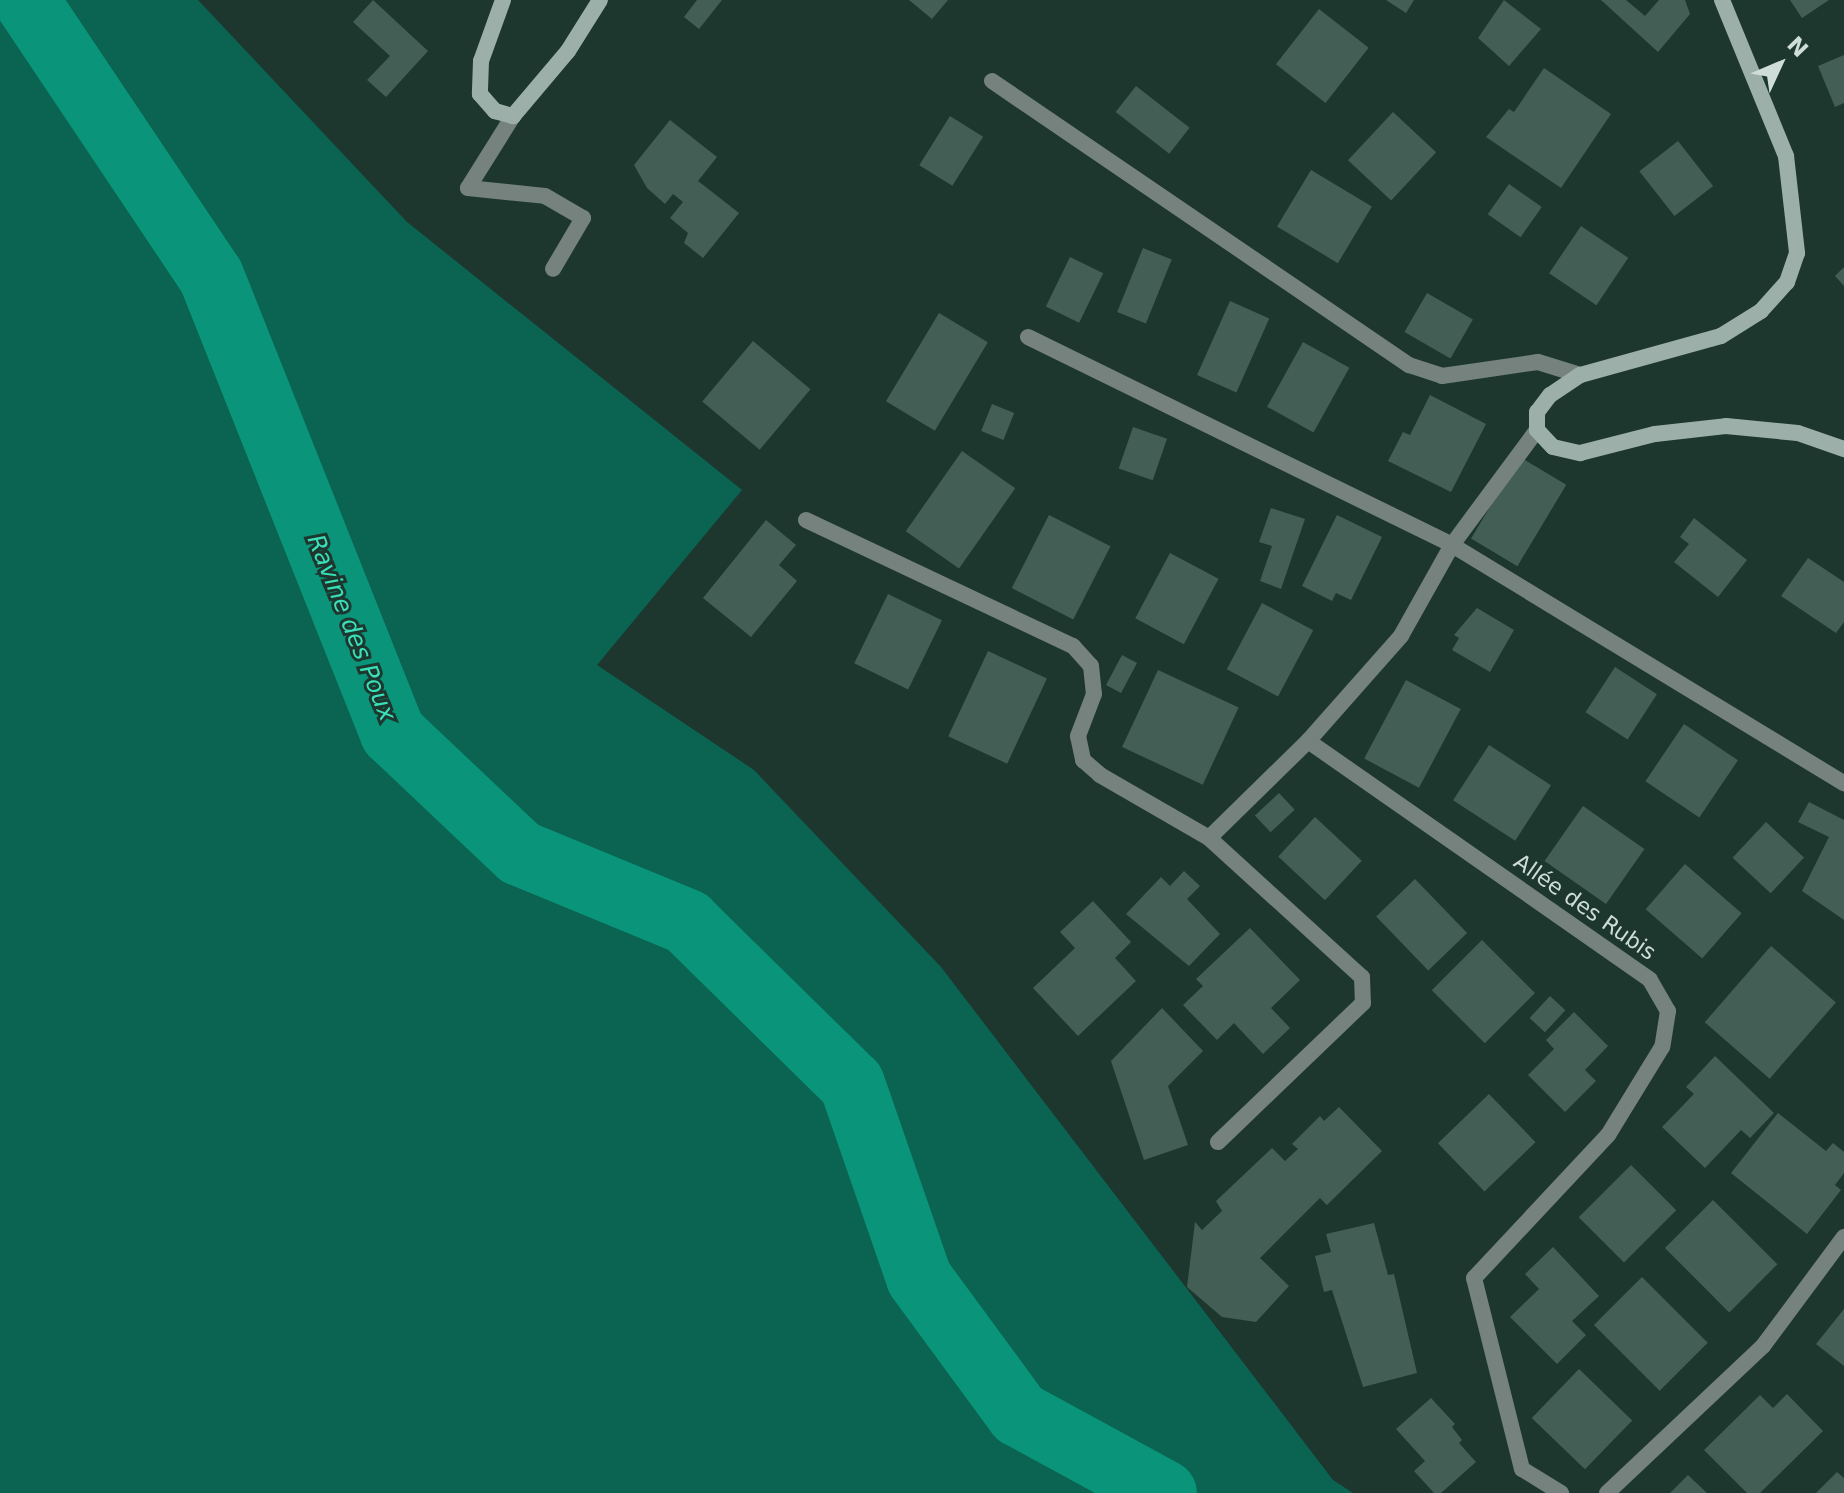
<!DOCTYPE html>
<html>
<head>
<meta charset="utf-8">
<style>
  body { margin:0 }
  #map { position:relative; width:1844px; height:1493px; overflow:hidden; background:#1d372f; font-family:"DejaVu Sans",sans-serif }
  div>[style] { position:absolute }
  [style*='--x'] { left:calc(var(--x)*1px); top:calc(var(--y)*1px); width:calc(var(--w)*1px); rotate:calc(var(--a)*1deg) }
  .green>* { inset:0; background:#0a6451 }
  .river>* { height:66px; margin:-33px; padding:0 33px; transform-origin:33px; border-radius:33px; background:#0a957a }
  .building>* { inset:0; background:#425e55; transform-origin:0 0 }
  .minor>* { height:16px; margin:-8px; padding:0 8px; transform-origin:8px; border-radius:8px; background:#75827e }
  .secondary>* { height:16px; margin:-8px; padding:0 8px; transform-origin:8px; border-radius:8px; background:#9cb0a9 }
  span { translate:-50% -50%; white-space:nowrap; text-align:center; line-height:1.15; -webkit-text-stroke:6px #1d372f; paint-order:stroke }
  .street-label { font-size:22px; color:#ceddd7 }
  .water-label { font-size:24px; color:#3ae0b9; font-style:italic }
  .north { position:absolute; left:1740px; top:24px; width:80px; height:80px; -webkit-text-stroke:6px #1d372f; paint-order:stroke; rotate:46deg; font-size:22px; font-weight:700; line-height:32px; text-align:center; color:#ceddd7 }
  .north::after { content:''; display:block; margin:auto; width:28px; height:36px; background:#ceddd7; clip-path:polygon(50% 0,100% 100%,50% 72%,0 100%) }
</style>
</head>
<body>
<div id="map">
  <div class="green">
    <div style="clip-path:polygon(0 0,198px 0,407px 222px,742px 490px,597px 665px,754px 770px,941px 967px,1333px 1480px,1353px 1493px,0 1493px)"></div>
  </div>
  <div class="river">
    <div style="--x:26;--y:0;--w:332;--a:56.2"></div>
    <div style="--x:211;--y:276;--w:492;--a:68.3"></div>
    <div style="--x:393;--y:733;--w:175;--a:43.4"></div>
    <div style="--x:520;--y:853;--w:181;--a:22.4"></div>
    <div style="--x:687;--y:922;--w:231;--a:44.5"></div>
    <div style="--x:852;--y:1084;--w:205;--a:70.9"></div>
    <div style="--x:919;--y:1278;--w:169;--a:53.7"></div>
    <div style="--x:1019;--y:1414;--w:165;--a:28.6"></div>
  </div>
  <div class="building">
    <div style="clip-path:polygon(373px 0,428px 51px,386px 97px,367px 80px,390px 56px,353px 22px)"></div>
    <div style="clip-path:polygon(697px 0,722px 0,699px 29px,684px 17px)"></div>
    <div style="clip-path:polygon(909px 0,948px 0,932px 19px)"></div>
    <div style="clip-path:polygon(1386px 0,1414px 0,1406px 13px)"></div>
    <div style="clip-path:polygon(1504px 0,1541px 29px,1509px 66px,1478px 38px)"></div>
    <div style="clip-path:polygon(1601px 0,1626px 0,1645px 16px,1659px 0,1685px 0,1690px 14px,1658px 52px)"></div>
    <div style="clip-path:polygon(1790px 0,1829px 0,1802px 18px)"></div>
    <div style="left:1319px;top:9px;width:63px;height:70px;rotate:38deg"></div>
    <div style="clip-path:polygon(1844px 55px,1844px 103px,1835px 107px,1818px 66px)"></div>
    <div style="clip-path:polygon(1544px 68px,1611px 114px,1561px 188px,1486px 137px,1509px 109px,1514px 112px)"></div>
    <div style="left:1136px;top:86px;width:68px;height:33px;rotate:38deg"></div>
    <div style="left:1393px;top:112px;width:59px;height:66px;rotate:43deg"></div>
    <div style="left:950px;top:116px;width:39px;height:58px;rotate:32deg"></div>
    <div style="clip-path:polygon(670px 120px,717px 157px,698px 181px,739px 213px,703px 258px,684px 243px,688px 233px,670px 218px,683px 202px,673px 194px,665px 204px,647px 188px,634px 165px)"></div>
    <div style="left:1678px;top:141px;width:57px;height:49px;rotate:52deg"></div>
    <div style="left:1311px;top:170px;width:71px;height:66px;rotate:31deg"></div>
    <div style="left:1509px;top:184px;width:40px;height:37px;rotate:35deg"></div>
    <div style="left:1581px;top:226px;width:57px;height:57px;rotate:34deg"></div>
    <div style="left:1143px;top:248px;width:31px;height:69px;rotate:22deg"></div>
    <div style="left:1070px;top:257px;width:37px;height:55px;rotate:26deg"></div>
    <div style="clip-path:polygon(1844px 267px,1844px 286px,1835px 276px)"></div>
    <div style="left:1427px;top:293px;width:53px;height:45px;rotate:30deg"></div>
    <div style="left:1230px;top:301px;width:43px;height:81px;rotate:24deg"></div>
    <div style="left:939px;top:313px;width:57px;height:103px;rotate:31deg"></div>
    <div style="left:753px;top:341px;width:75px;height:79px;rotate:40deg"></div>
    <div style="left:1303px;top:342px;width:53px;height:74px;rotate:29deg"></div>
    <div style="clip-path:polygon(1430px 395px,1486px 424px,1451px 492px,1388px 461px,1403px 432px,1410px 435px)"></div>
    <div style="left:992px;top:404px;width:24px;height:29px;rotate:22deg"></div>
    <div style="left:1133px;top:427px;width:36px;height:44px;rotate:19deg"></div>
    <div style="left:962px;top:451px;width:65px;height:98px;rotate:35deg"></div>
    <div style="left:1520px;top:457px;width:54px;height:95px;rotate:31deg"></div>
    <div style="clip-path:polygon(1271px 508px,1305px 519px,1281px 589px,1260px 581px,1272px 546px,1259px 542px)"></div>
    <div style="left:1049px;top:515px;width:69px;height:82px;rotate:27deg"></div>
    <div style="clip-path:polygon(1337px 515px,1382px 537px,1351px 600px,1336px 593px,1332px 601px,1302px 586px)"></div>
    <div style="clip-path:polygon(1694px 518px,1747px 560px,1718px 597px,1674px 562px,1689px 544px,1680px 537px)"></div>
    <div style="clip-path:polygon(766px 520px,796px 545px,779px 565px,797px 581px,751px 637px,703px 598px)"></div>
    <div style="left:1170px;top:553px;width:55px;height:74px;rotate:28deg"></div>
    <div style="clip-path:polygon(1808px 558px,1844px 582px,1844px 622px,1836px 633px,1781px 596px)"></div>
    <div style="left:888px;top:594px;width:60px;height:77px;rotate:26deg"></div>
    <div style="left:1262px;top:603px;width:58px;height:75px;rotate:28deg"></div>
    <div style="clip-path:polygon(1477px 608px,1514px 630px,1490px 672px,1452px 650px,1459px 638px,1454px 635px)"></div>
    <div style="left:988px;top:651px;width:65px;height:94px;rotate:25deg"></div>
    <div style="left:1122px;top:655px;width:17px;height:34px;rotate:28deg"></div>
    <div style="left:1615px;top:667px;width:50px;height:54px;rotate:33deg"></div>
    <div style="left:1158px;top:670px;width:89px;height:85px;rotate:25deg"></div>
    <div style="left:1406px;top:680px;width:62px;height:89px;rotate:28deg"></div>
    <div style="left:1684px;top:724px;width:65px;height:69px;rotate:34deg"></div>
    <div style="left:1489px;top:745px;width:74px;height:66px;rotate:33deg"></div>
    <div style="left:1279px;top:793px;width:23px;height:33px;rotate:47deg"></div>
    <div style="clip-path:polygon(1809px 802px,1844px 820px,1844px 920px,1802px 891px,1829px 837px,1798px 822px)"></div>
    <div style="left:1583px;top:806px;width:75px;height:67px;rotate:35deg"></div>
    <div style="left:1315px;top:817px;width:64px;height:54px;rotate:43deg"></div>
    <div style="left:1766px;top:822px;width:52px;height:49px;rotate:43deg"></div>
    <div style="left:1685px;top:864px;width:75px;height:60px;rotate:41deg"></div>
    <div style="clip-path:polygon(1184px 871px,1200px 886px,1187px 899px,1220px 934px,1189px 966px,1126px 914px,1161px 877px,1170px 886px)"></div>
    <div style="left:1415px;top:879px;width:75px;height:54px;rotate:46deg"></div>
    <div style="clip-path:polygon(1093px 901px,1131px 942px,1115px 958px,1136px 981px,1078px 1036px,1033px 988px,1075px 948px,1060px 932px)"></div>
    <div style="clip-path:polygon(1250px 928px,1300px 980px,1271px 1008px,1290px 1028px,1263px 1054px,1234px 1023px,1217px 1040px,1183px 1005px,1203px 986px,1196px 979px)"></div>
    <div style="left:1482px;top:940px;width:75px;height:71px;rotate:45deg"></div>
    <div style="left:1771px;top:946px;width:86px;height:101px;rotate:41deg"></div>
    <div style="left:1550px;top:996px;width:21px;height:30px;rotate:43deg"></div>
    <div style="clip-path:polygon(1162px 1008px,1203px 1051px,1168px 1086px,1188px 1145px,1144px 1160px,1111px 1061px)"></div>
    <div style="clip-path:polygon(1574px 1012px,1608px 1046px,1585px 1070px,1596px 1081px,1565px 1112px,1528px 1075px,1554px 1049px,1546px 1040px)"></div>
    <div style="clip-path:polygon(1715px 1056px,1774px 1113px,1750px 1138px,1741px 1130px,1705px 1168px,1662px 1127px,1694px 1094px,1686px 1087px)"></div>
    <div style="left:1489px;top:1094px;width:67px;height:71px;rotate:46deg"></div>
    <div style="clip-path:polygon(1339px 1107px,1382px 1151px,1327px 1205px,1320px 1198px,1260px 1258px,1289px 1286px,1256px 1322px,1222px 1317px,1187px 1287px,1195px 1222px,1202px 1230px,1222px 1211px,1216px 1201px,1272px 1148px,1285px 1161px,1298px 1149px,1292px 1144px,1320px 1116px,1324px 1121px)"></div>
    <div style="clip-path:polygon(1778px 1113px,1826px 1151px,1833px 1143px,1844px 1152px,1844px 1173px,1835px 1185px,1841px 1190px,1807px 1234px,1731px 1173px)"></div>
    <div style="left:1631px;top:1165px;width:64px;height:74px;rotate:45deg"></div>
    <div style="left:1713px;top:1200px;width:91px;height:68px;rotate:45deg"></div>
    <div style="clip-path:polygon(1374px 1223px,1388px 1275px,1394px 1274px,1417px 1373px,1363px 1387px,1332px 1290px,1324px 1292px,1315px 1256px,1331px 1252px,1326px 1234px)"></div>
    <div style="clip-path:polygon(1553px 1247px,1599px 1296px,1572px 1321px,1586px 1335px,1557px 1364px,1510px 1317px,1539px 1289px,1525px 1274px)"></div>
    <div style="left:1642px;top:1277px;width:93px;height:68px;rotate:45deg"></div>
    <div style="clip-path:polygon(1844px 1309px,1844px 1366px,1816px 1344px)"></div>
    <div style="left:1579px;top:1369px;width:74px;height:68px;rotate:44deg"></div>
    <div style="clip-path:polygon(1787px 1394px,1823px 1431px,1760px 1493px,1747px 1493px,1704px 1450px,1760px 1395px,1773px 1408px)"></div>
    <div style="clip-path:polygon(1431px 1398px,1455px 1424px,1452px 1427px,1462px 1440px,1459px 1443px,1476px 1462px,1441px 1493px,1434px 1493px,1414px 1471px,1425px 1461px,1396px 1429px)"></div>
    <div style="clip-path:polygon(1837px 1472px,1844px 1478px,1844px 1493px,1816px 1493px)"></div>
    <div style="clip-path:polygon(1688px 1475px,1707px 1493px,1670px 1493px)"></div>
  </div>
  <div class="minor">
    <div style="--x:992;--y:81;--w:505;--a:34.26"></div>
    <div style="--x:1409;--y:365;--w:35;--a:18"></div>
    <div style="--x:1442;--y:376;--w:97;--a:-8.3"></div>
    <div style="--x:1538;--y:362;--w:44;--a:17.2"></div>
    <div style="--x:513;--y:116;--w:85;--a:122"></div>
    <div style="--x:468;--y:188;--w:77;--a:5.9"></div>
    <div style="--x:545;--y:196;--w:44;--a:30.1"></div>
    <div style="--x:583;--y:218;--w:59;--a:120.5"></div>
    <div style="--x:1028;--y:337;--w:472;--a:26.1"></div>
    <div style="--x:1452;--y:545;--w:459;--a:31.3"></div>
    <div style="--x:1537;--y:430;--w:143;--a:126.5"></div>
    <div style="--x:1452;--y:545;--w:104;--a:119.3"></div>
    <div style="--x:1401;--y:636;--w:140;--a:131.5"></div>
    <div style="--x:1308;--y:741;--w:417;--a:34.9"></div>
    <div style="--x:1650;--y:980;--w:36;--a:60"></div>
    <div style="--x:1668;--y:1011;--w:36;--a:99"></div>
    <div style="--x:1662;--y:1047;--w:103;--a:121.5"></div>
    <div style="--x:1608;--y:1135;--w:196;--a:133.1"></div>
    <div style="--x:1474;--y:1278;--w:197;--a:75.9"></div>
    <div style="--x:1522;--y:1469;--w:46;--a:31.6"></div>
    <div style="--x:806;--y:520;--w:295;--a:25.3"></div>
    <div style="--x:1073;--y:646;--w:27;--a:48"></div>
    <div style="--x:1091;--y:666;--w:28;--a:84"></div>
    <div style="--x:1094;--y:694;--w:45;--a:110.9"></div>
    <div style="--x:1078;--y:736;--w:25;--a:78"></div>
    <div style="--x:1083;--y:760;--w:23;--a:41"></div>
    <div style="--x:1100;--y:775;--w:126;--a:30"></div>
    <div style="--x:1209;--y:838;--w:207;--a:42.3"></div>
    <div style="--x:1362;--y:977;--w:26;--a:88"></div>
    <div style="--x:1363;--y:1003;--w:201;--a:136.2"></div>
    <div style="--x:1209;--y:838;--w:139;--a:-44.4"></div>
    <div style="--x:1607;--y:1493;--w:214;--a:-43.3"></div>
    <div style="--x:1763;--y:1346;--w:136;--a:-53.4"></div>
  </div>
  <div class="secondary">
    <div style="--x:503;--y:0;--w:65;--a:109.8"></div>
    <div style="--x:481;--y:61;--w:33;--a:92"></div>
    <div style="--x:480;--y:94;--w:23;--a:49"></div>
    <div style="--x:495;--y:111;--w:19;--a:16"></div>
    <div style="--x:513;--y:116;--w:85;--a:-49.8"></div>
    <div style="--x:568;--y:51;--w:60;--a:-57.9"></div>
    <div style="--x:1722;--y:0;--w:169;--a:67.7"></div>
    <div style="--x:1786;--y:156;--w:98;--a:83.5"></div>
    <div style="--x:1797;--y:253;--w:31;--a:109"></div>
    <div style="--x:1787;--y:282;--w:39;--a:132"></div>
    <div style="--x:1761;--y:311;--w:47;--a:148"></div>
    <div style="--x:1721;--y:336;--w:146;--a:164.5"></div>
    <div style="--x:1580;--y:375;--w:36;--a:146"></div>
    <div style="--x:1550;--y:395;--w:21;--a:127"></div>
    <div style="--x:1537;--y:412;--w:18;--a:90"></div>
    <div style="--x:1537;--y:430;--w:23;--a:47"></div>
    <div style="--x:1553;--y:447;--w:28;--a:13"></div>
    <div style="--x:1580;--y:453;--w:77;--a:-14.2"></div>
    <div style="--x:1655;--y:434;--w:71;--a:-6.4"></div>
    <div style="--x:1726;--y:426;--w:72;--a:5.6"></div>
    <div style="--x:1798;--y:433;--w:49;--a:19.2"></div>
  </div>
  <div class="street-label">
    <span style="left:1585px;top:907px;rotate:35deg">Allée des Rubis</span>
  </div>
  <div class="water-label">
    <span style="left:351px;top:628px;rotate:68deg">Ravine des Poux</span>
  </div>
  <div class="north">N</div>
</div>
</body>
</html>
